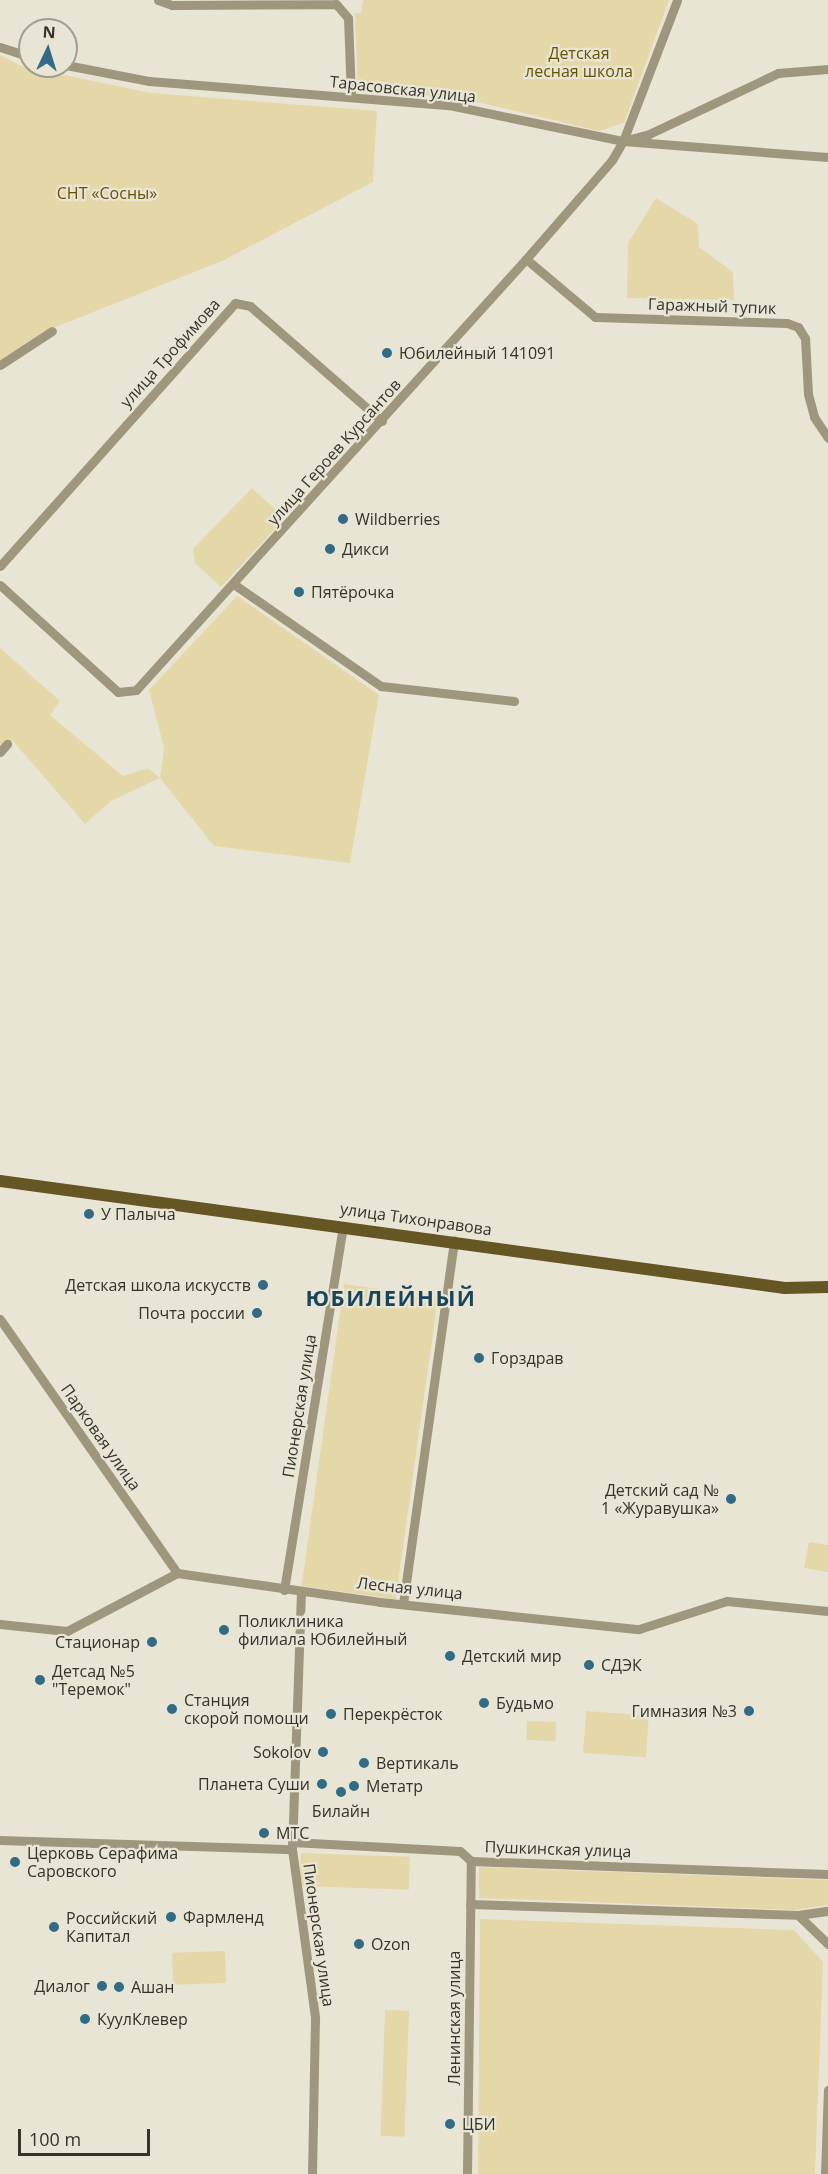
<!DOCTYPE html>
<html>
<head>
<meta charset="utf-8">
<style>
  body { margin:0 }
  #map { position:relative; width:828px; height:2174px; overflow:hidden; background:#e9e5d5; font-family:"Open Sans",sans-serif }
  div>[style] { position:absolute }
  [style*='--x'] { left:calc(var(--x)*1px); top:calc(var(--y)*1px); width:calc(var(--w)*1px); rotate:calc(var(--a)*1deg) }
  .green>* { inset:0; background:#e4d8a9; transform-origin:0 0 }
  .minor>* { height:9px; margin:-4.5px; padding:0 4.5px; transform-origin:4.5px; border-radius:4.5px; background:#9e977d }
  .major>* { height:12px; margin:-6px; padding:0 6px; transform-origin:6px; border-radius:6px; background:#645724 }
  .dots>* { width:16px; height:16px; translate:-50% -50%; box-sizing:border-box; border:3px solid #e9e5d5; border-radius:50% }
  span { translate:-50% -50%; white-space:nowrap; text-align:center; line-height:1.15; -webkit-text-stroke:4.5px #e9e5d5; paint-order:stroke }
  .park-label { font-size:16px; color:#655302 }
  .street-label { font-size:16px; color:#34332c }
  .poi-label { font-size:16px; color:#34332c }
  .left { translate:0 -50%; text-align:left }
  .right { translate:-100% -50%; text-align:right }
  .district-label { font-size:22px; color:#174559; font-weight:700; letter-spacing:1.5px }
  .north { position:absolute; left:18px; top:18px; width:60px; height:60px; box-sizing:border-box; background:#e9e5d5; border:2px solid #a19e91; border-radius:50%; rotate:4deg; font-size:16px; font-weight:700; line-height:24px; text-align:center; color:#34332c }
  .north::after { content:''; display:block; margin:auto; width:21px; height:27px; background:#326b85; clip-path:polygon(50% 0,100% 100%,50% 72%,0 100%) }
  .scale { position:absolute; left:18px; top:2129px; width:132px; height:27px; box-sizing:border-box; border:3px solid #34332c; border-top:0; padding-left:8px; font-size:18px; line-height:21px; white-space:nowrap; color:#34332c; -webkit-text-stroke:4px #e9e5d5; paint-order:stroke }
</style>
</head>
<body>
<div id="map">
  <div class="green">
    <div style="clip-path:polygon(363px 0,669px 0,624px 123px,599px 131px,456px 97px,358px 92px,355px 13px,361px 13px)"></div>
    <div style="clip-path:polygon(0 55px,21px 66px,151px 93px,377px 111px,373px 182px,222px 261px,43px 332px,0 361px)"></div>
    <div style="clip-path:polygon(656px 198px,698px 224px,699px 247px,733px 272px,734px 300px,627px 298px,628px 243px)"></div>
    <div style="clip-path:polygon(252px 488px,285px 518px,221px 587px,195px 563px,193px 549px)"></div>
    <div style="clip-path:polygon(237px 596px,379px 695px,350px 863px,214px 846px,160px 778px,111px 801px,85px 824px,12px 740px,0 750px,0 648px,60px 701px,50px 715px,123px 776px,148px 768px,160px 778px,164px 748px,149px 690px)"></div>
    <div style="left:344px;top:1284px;width:95px;height:305px;rotate:8deg"></div>
    <div style="clip-path:polygon(809px 1542px,828px 1545px,828px 1572px,804px 1568px)"></div>
    <div style="left:586px;top:1711px;width:63px;height:42px;rotate:4deg"></div>
    <div style="left:527px;top:1721px;width:29px;height:19px;rotate:2deg"></div>
    <div style="left:301px;top:1853px;width:109px;height:33px;rotate:2deg"></div>
    <div style="clip-path:polygon(479px 1867px,828px 1880px,828px 1905px,794px 1910px,479px 1898px)"></div>
    <div style="clip-path:polygon(480px 1919px,794px 1930px,823px 1962px,815px 2174px,478px 2174px)"></div>
    <div style="left:225px;top:1951px;width:32px;height:53px;rotate:88deg"></div>
    <div style="left:385px;top:2010px;width:24px;height:126px;rotate:2deg"></div>
  </div>
  <div class="minor">
    <div style="--x:158;--y:0;--w:15;--a:20"></div>
    <div style="--x:172;--y:5;--w:164;--a:-0.3"></div>
    <div style="--x:336;--y:4;--w:18;--a:49"></div>
    <div style="--x:348;--y:18;--w:79;--a:87.8"></div>
    <div style="--x:0;--y:47;--w:32;--a:18"></div>
    <div style="--x:66;--y:65;--w:85;--a:10.9"></div>
    <div style="--x:149;--y:81;--w:301;--a:4.6"></div>
    <div style="--x:449;--y:105;--w:178;--a:11.7"></div>
    <div style="--x:623;--y:141;--w:27;--a:-15"></div>
    <div style="--x:649;--y:134;--w:143;--a:-25.3"></div>
    <div style="--x:778;--y:73;--w:50;--a:-4.6"></div>
    <div style="--x:623;--y:141;--w:151;--a:-69"></div>
    <div style="--x:526;--y:259;--w:90;--a:40"></div>
    <div style="--x:595;--y:317;--w:192;--a:1.8"></div>
    <div style="--x:787;--y:323;--w:12;--a:20"></div>
    <div style="--x:798;--y:327;--w:13;--a:58"></div>
    <div style="--x:805;--y:338;--w:56;--a:86.9"></div>
    <div style="--x:808;--y:394;--w:24;--a:75"></div>
    <div style="--x:814;--y:417;--w:25;--a:56"></div>
    <div style="--x:0;--y:365;--w:62;--a:-33.2"></div>
    <div style="--x:0;--y:566;--w:353;--a:-48.2"></div>
    <div style="--x:235;--y:303;--w:15;--a:11"></div>
    <div style="--x:250;--y:306;--w:175;--a:41.1"></div>
    <div style="--x:0;--y:585;--w:159;--a:42.2"></div>
    <div style="--x:118;--y:692;--w:18;--a:-6"></div>
    <div style="--x:136;--y:690;--w:581;--a:-47.86"></div>
    <div style="--x:526;--y:259;--w:131;--a:-49"></div>
    <div style="--x:612;--y:160;--w:22;--a:-60"></div>
    <div style="--x:623;--y:141;--w:206;--a:4.5"></div>
    <div style="--x:235;--y:585;--w:178;--a:34.7"></div>
    <div style="--x:381;--y:686;--w:134;--a:6.4"></div>
    <div style="--x:0;--y:752;--w:11;--a:-49"></div>
    <div style="--x:0;--y:1319;--w:310;--a:55.1"></div>
    <div style="--x:284;--y:1590;--w:369;--a:-80.8"></div>
    <div style="--x:301;--y:1592;--w:257;--a:92"></div>
    <div style="--x:292;--y:1849;--w:171;--a:82.2"></div>
    <div style="--x:315;--y:2018;--w:156;--a:91.1"></div>
    <div style="--x:403;--y:1604;--w:367;--a:-82"></div>
    <div style="--x:0;--y:1624;--w:67;--a:6"></div>
    <div style="--x:67;--y:1631;--w:124;--a:-27.8"></div>
    <div style="--x:177;--y:1573;--w:205;--a:8.1"></div>
    <div style="--x:380;--y:1602;--w:260;--a:6"></div>
    <div style="--x:639;--y:1629;--w:92;--a:-17.7"></div>
    <div style="--x:727;--y:1601;--w:101;--a:5.7"></div>
    <div style="--x:0;--y:1840;--w:292;--a:1.8"></div>
    <div style="--x:292;--y:1842;--w:168;--a:3.1"></div>
    <div style="--x:460;--y:1851;--w:15;--a:42"></div>
    <div style="--x:471;--y:1861;--w:357;--a:2.1"></div>
    <div style="--x:470;--y:1904;--w:328;--a:1.9"></div>
    <div style="--x:798;--y:1915;--w:30;--a:-8"></div>
    <div style="--x:798;--y:1915;--w:42;--a:44"></div>
    <div style="--x:467;--y:2174;--w:313;--a:-89.3"></div>
    <div style="--x:825;--y:2174;--w:84;--a:-88"></div>
  </div>
  <div class="major">
    <div style="--x:0;--y:1181;--w:792;--a:7.76"></div>
    <div style="--x:785;--y:1288;--w:43;--a:-1.3"></div>
  </div>
  <div class="dots">
    <div style="left:387px;top:353px;background:#326b85"></div>
    <div style="left:343px;top:519px;background:#326b85"></div>
    <div style="left:330px;top:549px;background:#326b85"></div>
    <div style="left:299px;top:592px;background:#326b85"></div>
    <div style="left:89px;top:1214px;background:#326b85"></div>
    <div style="left:263px;top:1285px;background:#326b85"></div>
    <div style="left:257px;top:1313px;background:#326b85"></div>
    <div style="left:479px;top:1358px;background:#326b85"></div>
    <div style="left:731px;top:1499px;background:#326b85"></div>
    <div style="left:224px;top:1630px;background:#326b85"></div>
    <div style="left:152px;top:1642px;background:#326b85"></div>
    <div style="left:450px;top:1656px;background:#326b85"></div>
    <div style="left:589px;top:1665px;background:#326b85"></div>
    <div style="left:40px;top:1680px;background:#326b85"></div>
    <div style="left:484px;top:1703px;background:#326b85"></div>
    <div style="left:172px;top:1709px;background:#326b85"></div>
    <div style="left:749px;top:1711px;background:#326b85"></div>
    <div style="left:331px;top:1714px;background:#326b85"></div>
    <div style="left:323px;top:1752px;background:#326b85"></div>
    <div style="left:364px;top:1763px;background:#326b85"></div>
    <div style="left:322px;top:1784px;background:#326b85"></div>
    <div style="left:354px;top:1786px;background:#326b85"></div>
    <div style="left:341px;top:1792px;background:#326b85"></div>
    <div style="left:264px;top:1833px;background:#326b85"></div>
    <div style="left:15px;top:1862px;background:#326b85"></div>
    <div style="left:171px;top:1917px;background:#326b85"></div>
    <div style="left:54px;top:1927px;background:#326b85"></div>
    <div style="left:359px;top:1944px;background:#326b85"></div>
    <div style="left:102px;top:1986px;background:#326b85"></div>
    <div style="left:119px;top:1987px;background:#326b85"></div>
    <div style="left:85px;top:2019px;background:#326b85"></div>
    <div style="left:450px;top:2124px;background:#326b85"></div>
  </div>
  <div class="park-label">
    <span style="left:579px;top:62px">Детская<br>лесная школа</span>
    <span style="left:107px;top:193px">СНТ «Сосны»</span>
  </div>
  <div class="street-label">
    <span style="left:403px;top:89px;rotate:6deg">Тарасовская улица</span>
    <span style="left:712px;top:306px;rotate:2deg">Гаражный тупик</span>
    <span style="left:170px;top:353px;rotate:-48deg">улица Трофимова</span>
    <span style="left:334px;top:452px;rotate:-48deg">улица Героев Курсантов</span>
    <span style="left:416px;top:1219px;rotate:8deg">улица Тихонравова</span>
    <span style="left:299px;top:1406px;rotate:-81deg">Пионерская улица</span>
    <span style="left:101px;top:1437px;rotate:55deg">Парковая улица</span>
    <span style="left:410px;top:1588px;rotate:6deg">Лесная улица</span>
    <span style="left:558px;top:1849px;rotate:2deg">Пушкинская улица</span>
    <span style="left:319px;top:1935px;rotate:82deg">Пионерская улица</span>
    <span style="left:454px;top:2018px;rotate:-90deg">Ленинская улица</span>
  </div>
  <div class="poi-label">
    <span class="left" style="left:399px;top:353px">Юбилейный 141091</span>
    <span class="left" style="left:355px;top:519px">Wildberries</span>
    <span class="left" style="left:342px;top:549px">Дикси</span>
    <span class="left" style="left:311px;top:592px">Пятёрочка</span>
    <span class="left" style="left:101px;top:1214px">У Палыча</span>
    <span class="right" style="left:251px;top:1285px">Детская школа искусств</span>
    <span class="right" style="left:245px;top:1313px">Почта россии</span>
    <span class="left" style="left:491px;top:1358px">Горздрав</span>
    <span class="right" style="left:719px;top:1499px">Детский сад №<br>1 «Журавушка»</span>
    <span class="left" style="left:238px;top:1630px">Поликлиника<br>филиала Юбилейный</span>
    <span class="right" style="left:140px;top:1642px">Стационар</span>
    <span class="left" style="left:462px;top:1656px">Детский мир</span>
    <span class="left" style="left:601px;top:1665px">СДЭК</span>
    <span class="left" style="left:52px;top:1680px">Детсад №5<br>"Теремок"</span>
    <span class="left" style="left:184px;top:1709px">Станция<br>скорой помощи</span>
    <span class="left" style="left:496px;top:1703px">Будьмо</span>
    <span class="right" style="left:737px;top:1711px">Гимназия №3</span>
    <span class="left" style="left:343px;top:1714px">Перекрёсток</span>
    <span class="right" style="left:311px;top:1752px">Sokolov</span>
    <span class="left" style="left:376px;top:1763px">Вертикаль</span>
    <span class="right" style="left:310px;top:1784px">Планета Суши</span>
    <span class="left" style="left:366px;top:1786px">Метатр</span>
    <span style="left:341px;top:1811px">Билайн</span>
    <span class="left" style="left:276px;top:1833px">МТС</span>
    <span class="left" style="left:27px;top:1862px">Церковь Серафима<br>Саровского</span>
    <span class="left" style="left:183px;top:1917px">Фармленд</span>
    <span class="left" style="left:66px;top:1927px">Российский<br>Капитал</span>
    <span class="left" style="left:371px;top:1944px">Ozon</span>
    <span class="right" style="left:90px;top:1986px">Диалог</span>
    <span class="left" style="left:131px;top:1987px">Ашан</span>
    <span class="left" style="left:97px;top:2019px">КуулКлевер</span>
    <span class="left" style="left:462px;top:2124px">ЦБИ</span>
  </div>
  <div class="district-label">
    <span style="left:391px;top:1298px">ЮБИЛЕЙНЫЙ</span>
  </div>
  <div class="north">N</div>
  <div class="scale">100 m</div>
</div>
</body>
</html>
